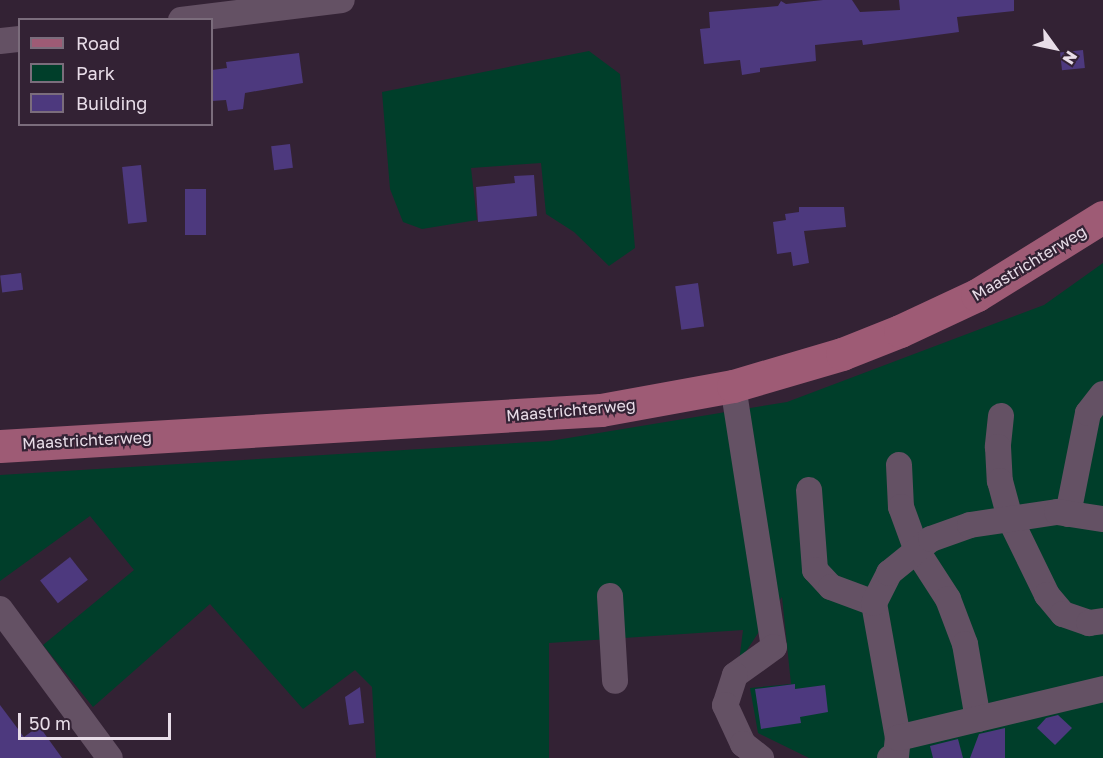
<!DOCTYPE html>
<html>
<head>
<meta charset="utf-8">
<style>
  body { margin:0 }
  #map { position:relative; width:1103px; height:758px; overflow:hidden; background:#332234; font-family:"Golos Text",sans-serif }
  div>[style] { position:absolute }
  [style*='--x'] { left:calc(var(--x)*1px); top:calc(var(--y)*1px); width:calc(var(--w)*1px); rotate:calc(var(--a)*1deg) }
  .green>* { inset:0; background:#003e2a }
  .building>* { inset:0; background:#4d397e; transform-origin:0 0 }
  .minor>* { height:26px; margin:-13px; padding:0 13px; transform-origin:13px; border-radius:13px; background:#645164 }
  .major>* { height:33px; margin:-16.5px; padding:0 16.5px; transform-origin:16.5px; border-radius:16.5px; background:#9e5b75 }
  span { translate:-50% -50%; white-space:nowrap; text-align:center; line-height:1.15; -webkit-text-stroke:4.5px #332234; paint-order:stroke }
  .street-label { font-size:16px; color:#e8dde8 }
  .legend { position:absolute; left:18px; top:18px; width:195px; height:108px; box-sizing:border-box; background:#332234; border:2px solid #7b6d7c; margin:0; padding:8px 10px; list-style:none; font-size:18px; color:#e8dde8 }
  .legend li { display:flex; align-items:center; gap:12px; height:30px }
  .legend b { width:30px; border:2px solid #7b6d7c }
  .north { position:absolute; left:1025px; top:18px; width:60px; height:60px; -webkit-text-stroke:4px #332234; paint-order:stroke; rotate:123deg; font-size:16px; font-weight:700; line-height:24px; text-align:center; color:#e8dde8 }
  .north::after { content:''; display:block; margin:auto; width:21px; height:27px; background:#e8dde8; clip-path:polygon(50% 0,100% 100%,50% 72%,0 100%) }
  .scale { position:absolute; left:18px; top:713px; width:153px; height:27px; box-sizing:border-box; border:3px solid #e8dde8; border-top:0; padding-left:8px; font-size:18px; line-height:21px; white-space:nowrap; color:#e8dde8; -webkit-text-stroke:4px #332234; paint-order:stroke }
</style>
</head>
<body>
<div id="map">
  <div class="green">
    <div style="clip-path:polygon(589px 51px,620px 74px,635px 248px,609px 266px,574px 232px,546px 214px,541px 163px,471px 168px,477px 220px,422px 229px,403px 222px,390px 189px,382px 92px)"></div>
    <div style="clip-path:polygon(1103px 263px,1103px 758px,809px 758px,758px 733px,750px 688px,791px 684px,782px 597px,739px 662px,743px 630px,549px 643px,549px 758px,376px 758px,372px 687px,355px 670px,303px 709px,210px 604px,93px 707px,43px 645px,134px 570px,90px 516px,0 581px,0 475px,550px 441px,787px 402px,1044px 305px)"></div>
  </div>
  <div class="building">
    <div style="clip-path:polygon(823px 0,852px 0,860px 12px,900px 10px,899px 0,1014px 0,1014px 11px,957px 17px,959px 32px,863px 45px,862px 40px,815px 45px,816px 61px,760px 68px,760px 72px,742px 75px,740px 60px,704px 64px,700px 29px,710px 28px,709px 12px,778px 6px,781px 1px,786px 4px)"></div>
    <div style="left:1083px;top:50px;width:18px;height:23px;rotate:84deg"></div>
    <div style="clip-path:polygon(299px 53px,303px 83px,245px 93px,243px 109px,228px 111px,226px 100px,212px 101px,212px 70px,227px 68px,226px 62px)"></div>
    <div style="left:290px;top:144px;width:24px;height:19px;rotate:83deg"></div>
    <div style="left:141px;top:165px;width:57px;height:19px;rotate:84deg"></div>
    <div style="clip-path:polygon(534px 175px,537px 216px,478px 222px,476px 187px,515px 183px,514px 176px)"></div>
    <div style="left:185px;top:189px;width:21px;height:46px"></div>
    <div style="clip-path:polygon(799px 207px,844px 207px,846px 227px,804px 231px,809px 263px,793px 266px,791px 252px,777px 254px,773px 222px,786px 220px,785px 214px,799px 212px)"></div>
    <div style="left:21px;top:273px;width:17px;height:21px;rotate:83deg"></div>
    <div style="left:698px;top:283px;width:44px;height:23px;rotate:82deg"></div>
    <div style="left:70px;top:557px;width:29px;height:38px;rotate:52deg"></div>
    <div style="clip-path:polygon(795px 684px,795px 689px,825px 685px,828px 712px,800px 717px,801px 723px,761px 729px,755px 689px)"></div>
    <div style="clip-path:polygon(360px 687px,364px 723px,349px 725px,345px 697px)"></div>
    <div style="clip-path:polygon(0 705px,24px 737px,39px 726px,62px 758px,0 758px)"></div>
    <div style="clip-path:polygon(1058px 715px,1072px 728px,1055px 745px,1037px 728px,1046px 718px)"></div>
    <div style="clip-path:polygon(1005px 728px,1005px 758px,970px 758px,979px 734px)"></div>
    <div style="clip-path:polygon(958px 739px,963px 758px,933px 758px,930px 746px)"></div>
  </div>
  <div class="minor">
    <div style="--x:181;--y:20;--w:162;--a:-7.1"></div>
    <div style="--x:0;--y:41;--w:20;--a:-6"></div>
    <div style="--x:733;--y:386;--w:264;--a:81.1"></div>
    <div style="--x:774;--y:647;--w:48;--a:144.3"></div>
    <div style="--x:735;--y:675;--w:32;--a:108"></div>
    <div style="--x:725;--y:705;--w:43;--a:65.2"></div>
    <div style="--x:743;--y:744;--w:23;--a:38"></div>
    <div style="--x:1001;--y:416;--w:31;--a:96"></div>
    <div style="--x:998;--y:447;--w:34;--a:87"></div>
    <div style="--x:1000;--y:481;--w:39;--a:75"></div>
    <div style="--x:1010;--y:519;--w:85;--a:64"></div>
    <div style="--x:1047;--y:595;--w:25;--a:50"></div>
    <div style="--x:1063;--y:614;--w:28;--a:19"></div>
    <div style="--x:1089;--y:623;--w:14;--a:-8"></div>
    <div style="--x:899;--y:465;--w:42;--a:87.3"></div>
    <div style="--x:901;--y:507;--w:47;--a:70"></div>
    <div style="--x:917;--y:551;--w:57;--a:57.1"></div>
    <div style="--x:948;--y:599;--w:48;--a:69.3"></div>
    <div style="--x:965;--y:644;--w:76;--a:80.2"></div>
    <div style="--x:809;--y:490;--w:80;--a:85.7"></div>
    <div style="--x:815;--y:570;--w:23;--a:47"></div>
    <div style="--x:831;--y:587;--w:46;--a:20.4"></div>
    <div style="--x:1068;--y:514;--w:103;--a:-78.8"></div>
    <div style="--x:1088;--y:413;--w:24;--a:-52"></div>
    <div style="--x:610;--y:596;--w:85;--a:86.6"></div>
    <div style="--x:0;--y:609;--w:185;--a:53.6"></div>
    <div style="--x:898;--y:738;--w:137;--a:-100.1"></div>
    <div style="--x:874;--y:603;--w:34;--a:-63"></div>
    <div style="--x:889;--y:573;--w:54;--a:-39"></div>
    <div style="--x:931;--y:539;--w:41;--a:-19.7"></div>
    <div style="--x:970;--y:525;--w:88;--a:-8.5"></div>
    <div style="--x:1057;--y:512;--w:47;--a:8.7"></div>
    <div style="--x:890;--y:758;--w:6;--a:-18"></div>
    <div style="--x:896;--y:756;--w:18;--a:-84"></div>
    <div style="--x:898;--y:738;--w:211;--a:-13.4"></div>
  </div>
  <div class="major">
    <div style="--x:0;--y:446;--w:602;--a:-3.43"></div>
    <div style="--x:601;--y:410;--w:134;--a:-10.3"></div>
    <div style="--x:733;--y:386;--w:114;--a:-16.4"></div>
    <div style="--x:842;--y:354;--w:62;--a:-21.6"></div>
    <div style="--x:900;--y:331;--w:85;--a:-25.1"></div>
    <div style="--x:977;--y:295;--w:148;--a:-31.8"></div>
  </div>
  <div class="street-label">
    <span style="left:1029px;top:263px;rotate:-31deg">Maastrichterweg</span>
    <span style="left:571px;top:410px;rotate:-5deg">Maastrichterweg</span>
    <span style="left:87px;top:440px;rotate:-3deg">Maastrichterweg</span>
  </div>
  <ul class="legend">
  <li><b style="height:8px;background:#9e5b75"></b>Road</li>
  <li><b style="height:16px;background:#003e2a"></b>Park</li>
  <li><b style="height:16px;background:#4d397e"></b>Building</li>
  </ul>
  <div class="north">N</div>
  <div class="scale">50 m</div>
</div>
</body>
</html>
